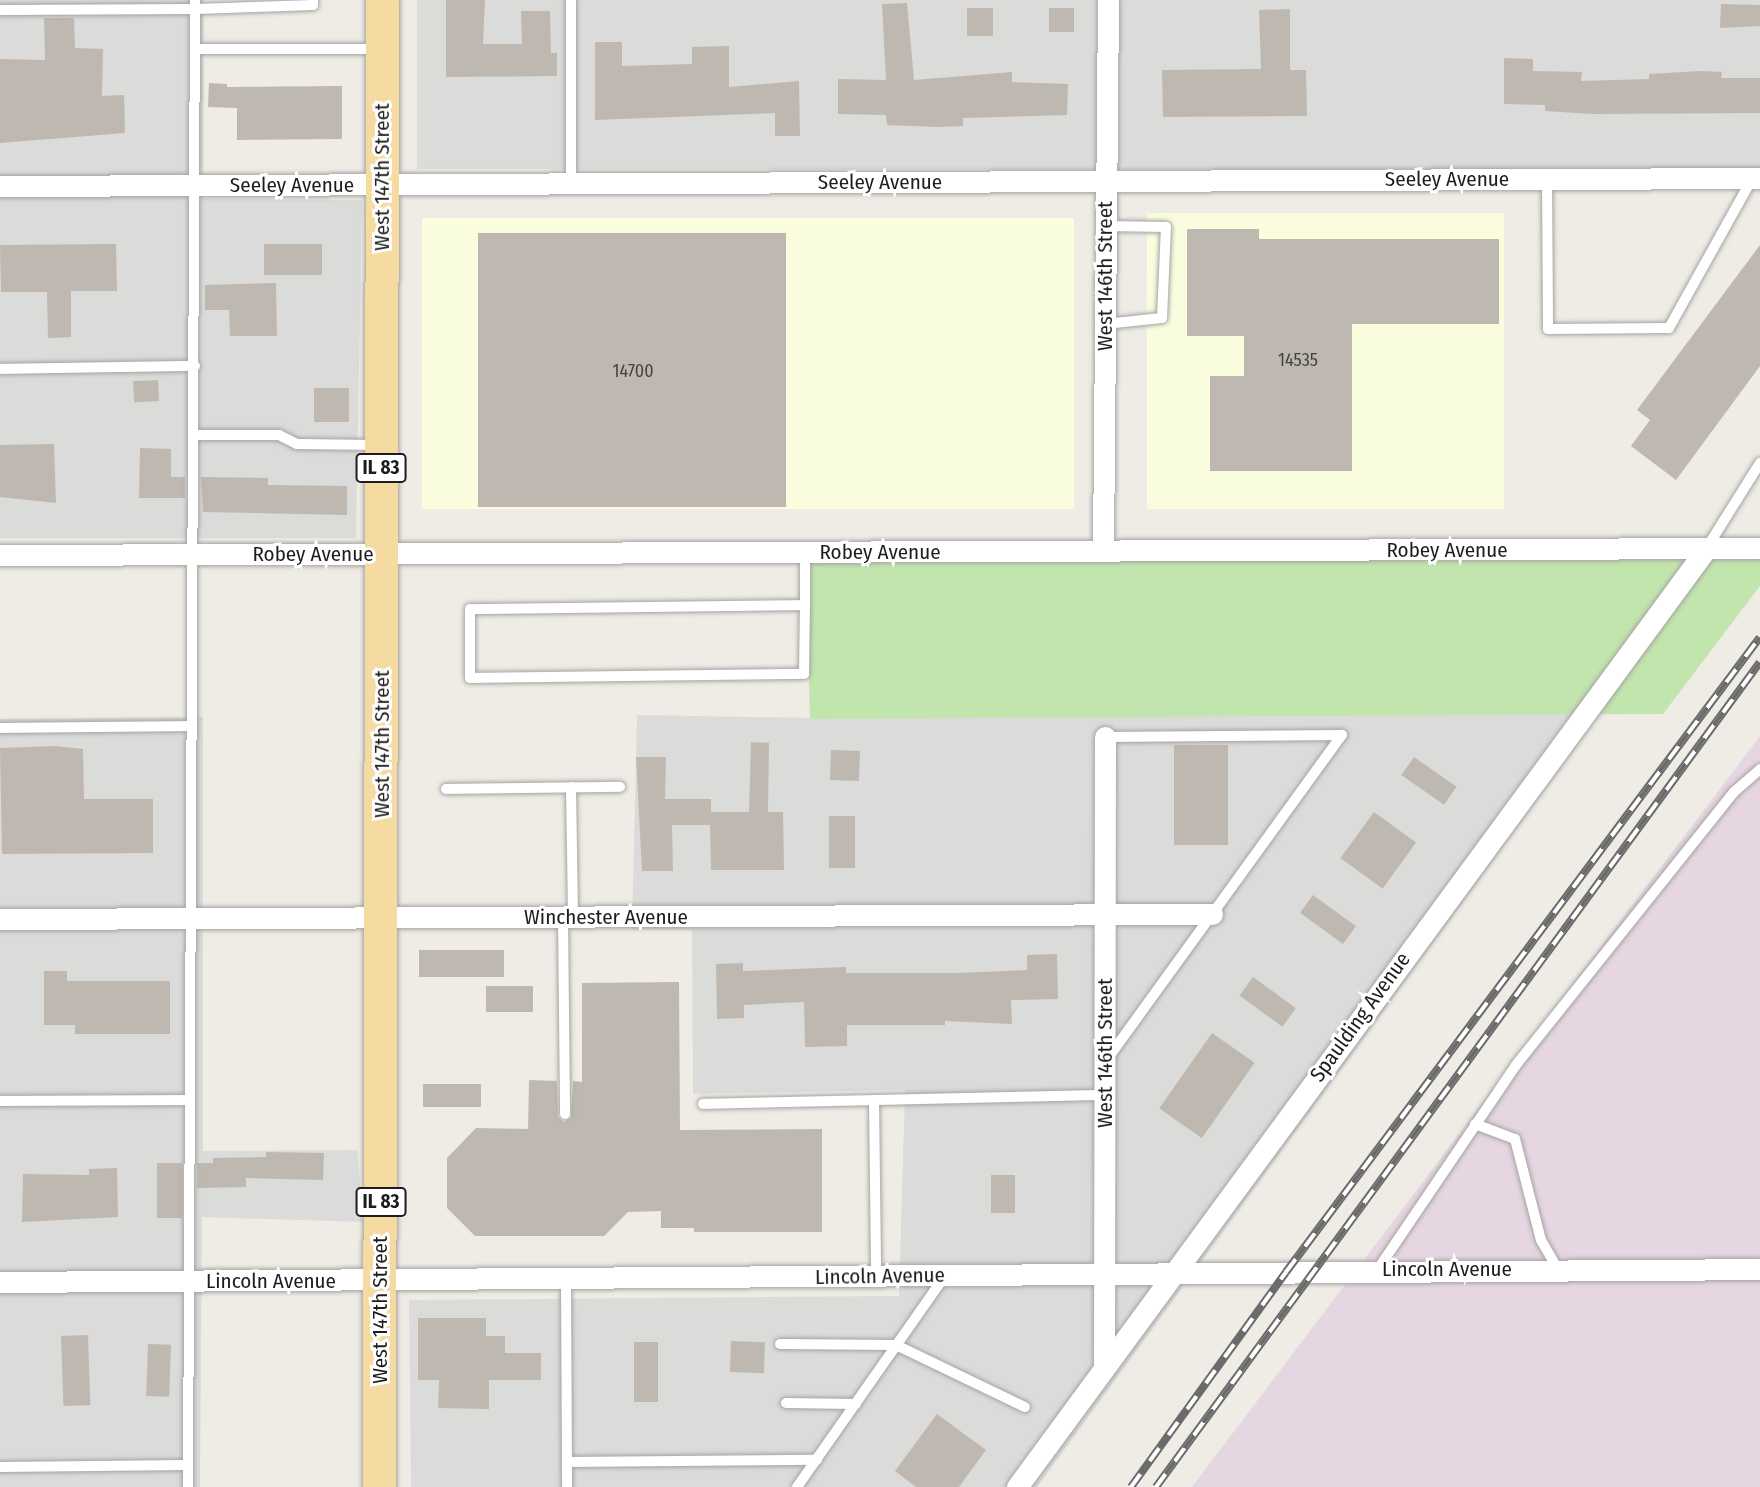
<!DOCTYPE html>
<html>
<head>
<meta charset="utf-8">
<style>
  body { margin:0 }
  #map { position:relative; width:1760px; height:1487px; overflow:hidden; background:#eeece4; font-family:"Fira Sans Condensed",sans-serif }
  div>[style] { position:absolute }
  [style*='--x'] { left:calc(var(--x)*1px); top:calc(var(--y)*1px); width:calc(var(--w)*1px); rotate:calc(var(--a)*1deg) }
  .residential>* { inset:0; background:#dbdbda; transform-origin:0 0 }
  .industrial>* { inset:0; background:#e6d6e1 }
  .education>* { inset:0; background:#f9fdde; transform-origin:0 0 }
  .grass>* { inset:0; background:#c2e5ad }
  .building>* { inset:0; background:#beb8b1; transform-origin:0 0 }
  .roads { filter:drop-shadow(0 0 2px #a4a4a4) drop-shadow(0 0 2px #a4a4a4) }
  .lane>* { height:10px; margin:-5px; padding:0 5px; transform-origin:5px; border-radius:5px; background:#fff }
  .street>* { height:21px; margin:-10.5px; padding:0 10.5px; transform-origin:10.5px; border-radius:10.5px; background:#fff }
  .primary>* { height:33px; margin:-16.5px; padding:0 16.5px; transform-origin:16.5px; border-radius:16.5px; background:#f5dba2 }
  .rail>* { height:8px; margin-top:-4px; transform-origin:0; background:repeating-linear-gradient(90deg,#fff 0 16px,#6b6b6b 0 32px); box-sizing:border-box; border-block:2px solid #6b6b6b }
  span { translate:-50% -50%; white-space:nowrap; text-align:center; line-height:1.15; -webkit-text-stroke:6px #fff; paint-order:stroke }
  .number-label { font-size:18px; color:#454442 }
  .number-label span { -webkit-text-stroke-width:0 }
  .shield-label span { padding:2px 5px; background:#fff; border:2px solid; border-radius:5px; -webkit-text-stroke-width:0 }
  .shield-label { font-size:19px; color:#1d1d1d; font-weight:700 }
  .street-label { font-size:21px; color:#1d1d1d }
</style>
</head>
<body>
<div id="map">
  <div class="residential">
    <div style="clip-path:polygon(0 0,203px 0,203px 199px,362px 200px,356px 538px,0 538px)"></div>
    <div style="left:417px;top:0;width:1343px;height:169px"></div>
    <div style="clip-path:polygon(1600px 714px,1037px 1487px,411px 1487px,409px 1300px,899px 1296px,905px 1090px,693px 1094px,692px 930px,632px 930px,637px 715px,815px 718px)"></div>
    <div style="clip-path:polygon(203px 717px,203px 1151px,357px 1150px,363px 1222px,202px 1217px,200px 1487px,0 1487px,0 719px)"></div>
  </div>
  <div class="industrial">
    <div style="clip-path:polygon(1760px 736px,1760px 1487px,1192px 1487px)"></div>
  </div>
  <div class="education">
    <div style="left:1504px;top:213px;width:296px;height:357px;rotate:90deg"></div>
    <div style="left:1074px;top:218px;width:291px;height:652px;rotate:90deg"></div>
  </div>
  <div class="grass">
    <div style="clip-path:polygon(1760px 548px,1760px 586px,1663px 714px,810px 719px,805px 552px)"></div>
  </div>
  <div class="building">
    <div style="clip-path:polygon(446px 0,485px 0,483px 44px,522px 44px,521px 11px,550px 11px,551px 53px,557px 53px,557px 76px,446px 77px)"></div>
    <div style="clip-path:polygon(907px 3px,914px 80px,1012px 72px,1012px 82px,1068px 84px,1067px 115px,963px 118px,963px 126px,937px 127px,887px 125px,886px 115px,838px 114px,838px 79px,886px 80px,882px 4px)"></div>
    <div style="clip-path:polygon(1721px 4px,1760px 5px,1760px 26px,1720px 28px)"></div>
    <div style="left:967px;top:8px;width:26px;height:28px"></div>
    <div style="left:1049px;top:8px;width:25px;height:24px"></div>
    <div style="clip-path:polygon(1290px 9px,1290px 70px,1306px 70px,1307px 116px,1163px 117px,1162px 70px,1261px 69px,1259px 10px)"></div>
    <div style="clip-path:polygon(44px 18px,74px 18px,75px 48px,103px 49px,102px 96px,124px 95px,125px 133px,0 143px,0 59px,45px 60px)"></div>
    <div style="clip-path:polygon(595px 42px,622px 42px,622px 66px,692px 64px,692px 47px,729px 46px,729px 87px,799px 81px,800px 136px,775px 136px,775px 113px,595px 120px)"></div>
    <div style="clip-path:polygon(1504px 58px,1533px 59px,1533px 71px,1582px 72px,1581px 81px,1649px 79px,1649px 74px,1701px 71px,1722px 72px,1721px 78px,1760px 78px,1760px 113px,1592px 114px,1545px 111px,1545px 105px,1504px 104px)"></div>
    <div style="clip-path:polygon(209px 83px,227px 84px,227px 87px,342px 86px,342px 139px,237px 140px,237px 108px,208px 107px)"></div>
    <div style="clip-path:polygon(1187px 229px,1259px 229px,1259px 239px,1499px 239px,1499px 324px,1352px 324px,1352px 471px,1210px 471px,1210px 376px,1244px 376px,1244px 336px,1187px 336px)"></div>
    <div style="left:786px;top:233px;width:274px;height:308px;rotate:90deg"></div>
    <div style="clip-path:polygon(116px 244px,117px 291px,71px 291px,71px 337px,48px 338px,47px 292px,1px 292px,0 245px)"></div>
    <div style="left:264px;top:244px;width:58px;height:31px"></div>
    <div style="clip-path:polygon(1760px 245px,1760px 366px,1676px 480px,1631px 446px,1650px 420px,1637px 410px)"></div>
    <div style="clip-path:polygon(276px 283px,277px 336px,230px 336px,229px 310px,205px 310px,205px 285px)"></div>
    <div style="left:158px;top:380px;width:21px;height:25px;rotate:87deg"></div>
    <div style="left:314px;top:388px;width:35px;height:34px"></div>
    <div style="clip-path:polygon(54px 444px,56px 503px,0 497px,0 445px)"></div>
    <div style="clip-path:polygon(140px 448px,171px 449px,171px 477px,185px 477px,185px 498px,139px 498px)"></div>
    <div style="clip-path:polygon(201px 477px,268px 478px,268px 485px,347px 486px,347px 515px,203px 512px)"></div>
    <div style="clip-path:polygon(751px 742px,769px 743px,768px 812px,783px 812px,784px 870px,711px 870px,710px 825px,672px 825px,673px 871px,642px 871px,636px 757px,666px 757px,665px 799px,711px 799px,711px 812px,749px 812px)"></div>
    <div style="left:1174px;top:745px;width:54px;height:100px"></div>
    <div style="clip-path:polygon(55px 746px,83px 749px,84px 799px,153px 799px,153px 853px,2px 854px,0 748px)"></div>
    <div style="left:831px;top:750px;width:29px;height:30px;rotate:2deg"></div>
    <div style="left:1414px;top:757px;width:52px;height:22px;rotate:35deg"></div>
    <div style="left:1374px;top:812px;width:52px;height:57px;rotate:36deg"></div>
    <div style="left:829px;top:816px;width:26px;height:52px"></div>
    <div style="left:1313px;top:895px;width:53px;height:22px;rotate:36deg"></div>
    <div style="left:504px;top:950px;width:27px;height:85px;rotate:90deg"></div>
    <div style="clip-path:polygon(1057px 954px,1058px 999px,1011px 1000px,1012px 1024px,945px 1021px,945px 1025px,847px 1025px,847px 1046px,805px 1047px,804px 1002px,744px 1005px,744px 1018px,717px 1019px,716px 964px,743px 963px,743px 971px,846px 967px,846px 973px,958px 973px,1027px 970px,1027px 955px)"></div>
    <div style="clip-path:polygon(44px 971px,67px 971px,67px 981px,170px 981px,170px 1034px,75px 1034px,75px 1025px,44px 1025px)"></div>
    <div style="left:1253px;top:977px;width:53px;height:23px;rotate:36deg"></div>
    <div style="clip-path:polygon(679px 982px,680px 1130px,822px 1129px,822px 1232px,694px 1232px,694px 1228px,661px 1228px,661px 1211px,628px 1212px,604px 1236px,475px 1236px,447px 1208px,447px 1158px,476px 1128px,528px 1129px,529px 1080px,557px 1081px,558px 1117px,564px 1122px,571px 1118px,573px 1081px,582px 1082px,582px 983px)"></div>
    <div style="left:486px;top:986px;width:47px;height:26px"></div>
    <div style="left:1212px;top:1033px;width:52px;height:92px;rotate:35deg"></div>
    <div style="left:481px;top:1084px;width:23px;height:58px;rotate:90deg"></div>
    <div style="clip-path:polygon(266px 1152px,324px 1153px,323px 1180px,246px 1178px,246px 1187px,197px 1188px,197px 1163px,213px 1163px,213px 1158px,266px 1157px)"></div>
    <div style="left:157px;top:1163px;width:25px;height:55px"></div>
    <div style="clip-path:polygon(117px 1168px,118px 1217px,22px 1222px,23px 1174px,89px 1175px,89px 1169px)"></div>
    <div style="left:1015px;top:1175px;width:38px;height:24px;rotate:90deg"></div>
    <div style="clip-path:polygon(418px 1318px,486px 1318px,486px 1336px,505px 1336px,505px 1353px,541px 1353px,541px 1380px,489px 1380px,489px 1409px,438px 1408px,439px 1380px,418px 1380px)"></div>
    <div style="left:88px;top:1335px;width:70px;height:27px;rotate:88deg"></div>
    <div style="left:731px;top:1341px;width:34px;height:31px;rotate:2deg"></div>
    <div style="left:634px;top:1342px;width:24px;height:60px"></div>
    <div style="left:148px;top:1344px;width:23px;height:52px;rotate:2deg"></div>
    <div style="clip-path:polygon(937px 1414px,986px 1450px,959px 1487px,916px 1487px,895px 1471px)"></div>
  </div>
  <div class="roads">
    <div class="lane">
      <div style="--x:571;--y:0;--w:184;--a:90"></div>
      <div style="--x:0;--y:10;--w:195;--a:-0.3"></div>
      <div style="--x:195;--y:9;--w:118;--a:-1.9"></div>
      <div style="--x:313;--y:5;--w:5;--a:-90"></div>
      <div style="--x:195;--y:49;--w:184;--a:0"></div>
      <div style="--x:1547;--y:179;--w:150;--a:89.6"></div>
      <div style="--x:1548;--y:329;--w:121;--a:-0.5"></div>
      <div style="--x:1669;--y:328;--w:171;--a:-60.9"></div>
      <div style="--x:1105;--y:324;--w:57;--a:-6"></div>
      <div style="--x:1162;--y:318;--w:91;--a:-87.5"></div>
      <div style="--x:1166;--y:227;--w:60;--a:-179"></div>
      <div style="--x:0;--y:369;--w:195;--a:-0.9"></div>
      <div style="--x:194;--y:435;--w:85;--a:0"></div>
      <div style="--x:279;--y:435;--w:20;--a:27"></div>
      <div style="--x:297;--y:444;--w:81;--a:0.7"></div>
      <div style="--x:1706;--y:549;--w:102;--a:-57.9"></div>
      <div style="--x:805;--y:605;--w:335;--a:179.3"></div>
      <div style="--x:470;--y:609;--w:69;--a:90"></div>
      <div style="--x:470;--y:678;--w:334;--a:-0.7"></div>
      <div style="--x:804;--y:674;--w:69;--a:-89.2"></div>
      <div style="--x:805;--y:605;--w:53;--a:-90"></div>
      <div style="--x:0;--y:728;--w:192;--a:-0.6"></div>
      <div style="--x:1105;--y:737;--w:237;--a:-0.5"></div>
      <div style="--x:571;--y:787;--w:130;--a:89.1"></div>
      <div style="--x:446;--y:789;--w:174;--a:-0.7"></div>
      <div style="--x:563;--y:917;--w:197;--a:89.4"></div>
      <div style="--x:1108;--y:1058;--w:399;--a:-54.1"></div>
      <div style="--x:874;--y:1100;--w:176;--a:89.3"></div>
      <div style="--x:0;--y:1101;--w:190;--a:-0.3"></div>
      <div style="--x:703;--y:1104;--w:402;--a:-1.3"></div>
      <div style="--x:1475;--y:1124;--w:43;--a:20.6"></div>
      <div style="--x:1515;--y:1139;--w:104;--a:75.6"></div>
      <div style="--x:1541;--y:1240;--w:34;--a:60"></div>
      <div style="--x:1378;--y:1269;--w:246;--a:-55.9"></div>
      <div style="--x:1516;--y:1065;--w:349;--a:-51.4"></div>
      <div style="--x:1734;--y:792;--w:35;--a:-41"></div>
      <div style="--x:566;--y:1279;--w:208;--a:89.7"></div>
      <div style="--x:780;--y:1344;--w:116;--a:0.5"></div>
      <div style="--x:896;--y:1345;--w:143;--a:25.7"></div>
      <div style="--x:786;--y:1403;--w:70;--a:0.8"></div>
      <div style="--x:567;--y:1462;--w:250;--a:-0.5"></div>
      <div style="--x:0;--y:1467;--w:188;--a:-0.6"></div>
      <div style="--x:188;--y:1487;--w:1487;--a:-89.73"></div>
      <div style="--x:797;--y:1487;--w:258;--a:-55"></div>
    </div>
    <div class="street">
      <div style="--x:0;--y:186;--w:1760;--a:-0.26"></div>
      <div style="--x:1103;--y:551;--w:551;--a:-89.48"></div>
      <div style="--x:0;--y:555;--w:1760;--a:-0.23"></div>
      <div style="--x:0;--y:919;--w:1212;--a:-0.24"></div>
      <div style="--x:0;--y:1282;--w:1760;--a:-0.42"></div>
      <div style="--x:1104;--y:1368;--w:631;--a:-89.91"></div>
      <div style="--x:1017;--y:1487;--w:1164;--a:-53.7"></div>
    </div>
    <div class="primary">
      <div style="--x:379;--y:1487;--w:1487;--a:-89.88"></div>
    </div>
  </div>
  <div class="rail">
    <div style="--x:1131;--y:1487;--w:265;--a:-54.2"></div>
    <div style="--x:1286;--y:1272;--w:792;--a:-53.26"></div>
    <div style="--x:1156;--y:1487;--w:1022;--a:-53.79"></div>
  </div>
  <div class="number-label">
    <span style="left:1298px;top:360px">14535</span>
    <span style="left:633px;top:371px">14700</span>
  </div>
  <div class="shield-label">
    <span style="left:381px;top:468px">IL 83</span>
    <span style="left:381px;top:1202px">IL 83</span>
  </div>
  <div class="street-label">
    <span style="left:382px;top:177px;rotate:-90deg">West 147th Street</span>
    <span style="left:1447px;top:179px">Seeley Avenue</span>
    <span style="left:880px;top:182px">Seeley Avenue</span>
    <span style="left:292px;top:185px">Seeley Avenue</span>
    <span style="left:1105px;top:276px;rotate:-90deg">West 146th Street</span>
    <span style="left:1447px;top:550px">Robey Avenue</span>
    <span style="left:880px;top:552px">Robey Avenue</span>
    <span style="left:313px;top:554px">Robey Avenue</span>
    <span style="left:382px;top:744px;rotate:-90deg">West 147th Street</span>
    <span style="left:606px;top:917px">Winchester Avenue</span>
    <span style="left:1360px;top:1017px;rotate:-54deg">Spaulding Avenue</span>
    <span style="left:1105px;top:1053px;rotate:-90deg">West 146th Street</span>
    <span style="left:1447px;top:1269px">Lincoln Avenue</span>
    <span style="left:880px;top:1276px;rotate:-1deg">Lincoln Avenue</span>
    <span style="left:271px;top:1281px">Lincoln Avenue</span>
    <span style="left:380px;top:1310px;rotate:-90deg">West 147th Street</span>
  </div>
</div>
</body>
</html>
